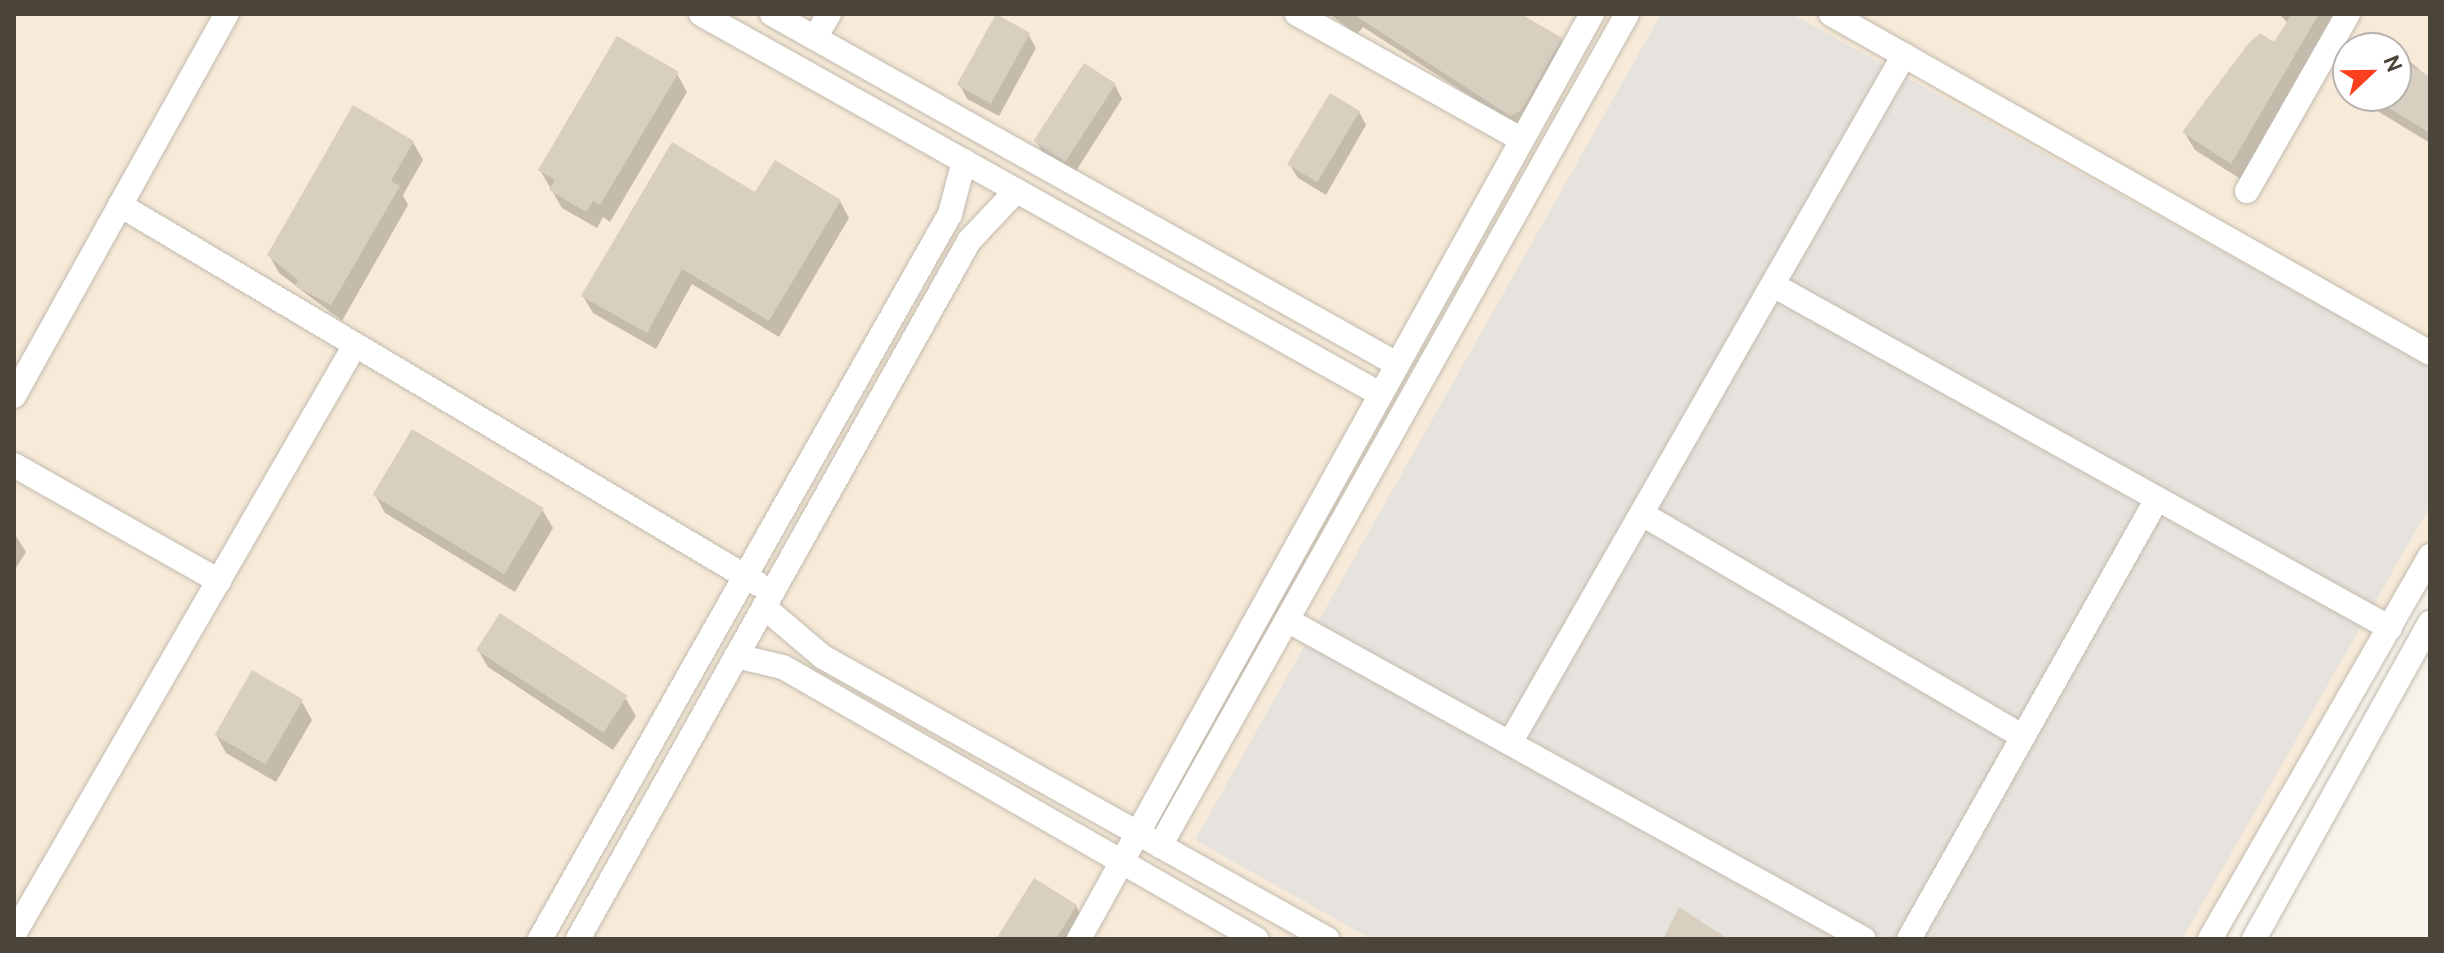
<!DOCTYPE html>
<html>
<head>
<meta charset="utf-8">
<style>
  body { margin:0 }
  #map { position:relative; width:2444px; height:953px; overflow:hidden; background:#f6f3ec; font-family:Cabin,sans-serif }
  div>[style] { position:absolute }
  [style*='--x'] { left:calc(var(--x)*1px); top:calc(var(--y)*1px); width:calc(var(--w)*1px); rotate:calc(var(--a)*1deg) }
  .commercial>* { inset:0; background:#f7ead8 }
  .industrial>* { inset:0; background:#e6e2dd }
  .shadow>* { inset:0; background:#0003 }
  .building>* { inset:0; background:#d8cfc1; transform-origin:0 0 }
  .roads { filter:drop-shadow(0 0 2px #c2bbae) drop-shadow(0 0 2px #c2bbae) }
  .minor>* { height:24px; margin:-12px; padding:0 12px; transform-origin:12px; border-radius:12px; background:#fff }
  span { translate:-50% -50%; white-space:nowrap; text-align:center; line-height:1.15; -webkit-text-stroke:6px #fff; paint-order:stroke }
  .frame { position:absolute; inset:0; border:16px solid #4b4439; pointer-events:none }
  .north { position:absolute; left:2332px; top:32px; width:80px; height:80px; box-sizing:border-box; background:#fff; border:2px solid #b7b4b0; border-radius:50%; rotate:68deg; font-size:22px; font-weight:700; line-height:32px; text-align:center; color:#4b4439 }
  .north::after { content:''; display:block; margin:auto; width:28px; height:36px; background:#fc3f1d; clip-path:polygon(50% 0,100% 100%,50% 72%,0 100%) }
</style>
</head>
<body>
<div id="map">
  <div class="commercial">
    <div style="clip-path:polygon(evenodd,14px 14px,2430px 14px,2430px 576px,2227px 939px,14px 939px,14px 14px,2348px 48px,2396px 48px,2396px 96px,2348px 96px,2348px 48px)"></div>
  </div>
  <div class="industrial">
    <div style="clip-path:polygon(1661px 14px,1792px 14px,2430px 366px,2430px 506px,2182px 939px,1371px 939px,1195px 840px)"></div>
  </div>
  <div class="shadow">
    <div style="clip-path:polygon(1329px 14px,1517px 14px,1560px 39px,1568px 52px,1519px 128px,1363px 27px,1357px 34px)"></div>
    <div style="clip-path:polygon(2279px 14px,2339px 14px,2242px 180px,2195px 150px,2184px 132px,2275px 45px,2288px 23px)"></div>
    <div style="clip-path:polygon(1028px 34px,1036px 48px,999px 116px,967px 99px,960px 85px)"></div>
    <div style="clip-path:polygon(2396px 49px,2430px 79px,2430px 143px,2374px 109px,2366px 96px,2396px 96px)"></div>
    <div style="clip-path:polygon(677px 74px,687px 92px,610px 222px,603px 217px,597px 228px,562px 208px,540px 170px)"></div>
    <div style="clip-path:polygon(1115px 85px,1122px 99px,1074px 174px,1044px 155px,1036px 141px)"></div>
    <div style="clip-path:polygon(1359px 112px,1366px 125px,1326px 195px,1298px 178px,1290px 165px)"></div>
    <div style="clip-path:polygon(413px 142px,423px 160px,403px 195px,408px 205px,342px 321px,279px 273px,269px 255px)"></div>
    <div style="clip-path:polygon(756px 195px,840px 201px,849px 218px,779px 337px,692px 284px,656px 349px,593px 313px,583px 296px)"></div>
    <div style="clip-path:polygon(375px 495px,543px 511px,553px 528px,515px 592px,385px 513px)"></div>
    <div style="clip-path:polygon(14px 533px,26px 552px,14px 571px)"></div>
    <div style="clip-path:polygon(478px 650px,626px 699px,636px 716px,613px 750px,488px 667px)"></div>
    <div style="clip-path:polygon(302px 702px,312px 720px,276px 782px,226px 753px,216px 735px)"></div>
    <div style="clip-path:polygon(1076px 906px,1086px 924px,1077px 939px,999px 939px)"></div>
  </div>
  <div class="building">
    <div style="left:996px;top:14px;width:39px;height:81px;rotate:29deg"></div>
    <div style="clip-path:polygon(1353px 14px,1521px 14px,1562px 38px,1521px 111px,1510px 116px)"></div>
    <div style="clip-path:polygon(2292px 14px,2319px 14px,2231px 164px,2182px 132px,2248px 44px,2260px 33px,2274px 42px)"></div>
    <div style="clip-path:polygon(617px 36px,679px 72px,600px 205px,593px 201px,586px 212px,549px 190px,555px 180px,538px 170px)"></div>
    <div style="clip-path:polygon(2396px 56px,2430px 77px,2430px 133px,2369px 96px,2396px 96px)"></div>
    <div style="left:1084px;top:63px;width:38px;height:93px;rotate:33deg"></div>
    <div style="left:1330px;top:93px;width:35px;height:83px;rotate:31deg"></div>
    <div style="clip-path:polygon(353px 105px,414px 141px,391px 181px,400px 186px,331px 305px,295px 286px,298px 280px,267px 255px)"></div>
    <div style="clip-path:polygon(672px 142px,755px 192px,775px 160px,841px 200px,769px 321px,682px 269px,647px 333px,581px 296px)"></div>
    <div style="left:412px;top:429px;width:154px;height:77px;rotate:31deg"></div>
    <div style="left:500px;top:613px;width:152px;height:44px;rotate:33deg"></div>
    <div style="left:252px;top:670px;width:59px;height:75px;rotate:30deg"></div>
    <div style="clip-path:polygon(1034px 878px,1077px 905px,1056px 939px,996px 939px)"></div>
    <div style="clip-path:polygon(1679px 907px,1728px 939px,1663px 939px)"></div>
  </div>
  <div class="roads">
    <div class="minor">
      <div style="--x:701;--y:14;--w:776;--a:29.24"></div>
      <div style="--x:772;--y:14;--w:714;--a:29.26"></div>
      <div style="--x:1297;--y:14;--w:257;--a:29.2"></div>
      <div style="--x:1831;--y:14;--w:688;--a:29.51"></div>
      <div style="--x:815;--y:38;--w:28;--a:-60"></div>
      <div style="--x:2247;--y:191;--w:204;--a:-60.3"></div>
      <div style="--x:120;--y:205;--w:742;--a:30.71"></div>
      <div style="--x:1773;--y:285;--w:706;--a:29.07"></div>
      <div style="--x:14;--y:396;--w:437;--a:-60.9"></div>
      <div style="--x:14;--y:465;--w:236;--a:29.5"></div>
      <div style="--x:1642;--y:514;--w:441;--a:30.3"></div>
      <div style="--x:764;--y:607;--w:77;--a:40.3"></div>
      <div style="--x:823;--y:657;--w:578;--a:29.23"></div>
      <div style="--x:1287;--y:620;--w:659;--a:28.94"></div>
      <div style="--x:736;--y:656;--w:48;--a:13.2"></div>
      <div style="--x:783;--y:667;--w:546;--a:29.9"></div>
      <div style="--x:1510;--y:743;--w:793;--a:-60.2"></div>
      <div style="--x:1160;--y:846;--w:954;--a:-60.69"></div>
      <div style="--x:14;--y:934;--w:681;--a:-59.93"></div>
      <div style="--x:540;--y:939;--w:833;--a:-60.51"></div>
      <div style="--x:950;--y:214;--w:55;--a:-75.2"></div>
      <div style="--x:578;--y:939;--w:800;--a:-60.74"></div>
      <div style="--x:969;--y:241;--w:69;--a:-46.8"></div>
      <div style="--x:1079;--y:939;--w:1058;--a:-60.99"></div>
      <div style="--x:1909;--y:939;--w:505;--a:-60.59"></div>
      <div style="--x:2210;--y:939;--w:442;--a:-60.1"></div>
      <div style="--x:2254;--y:939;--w:362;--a:-60.9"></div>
    </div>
  </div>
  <div class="frame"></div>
  <div class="north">N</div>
</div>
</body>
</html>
